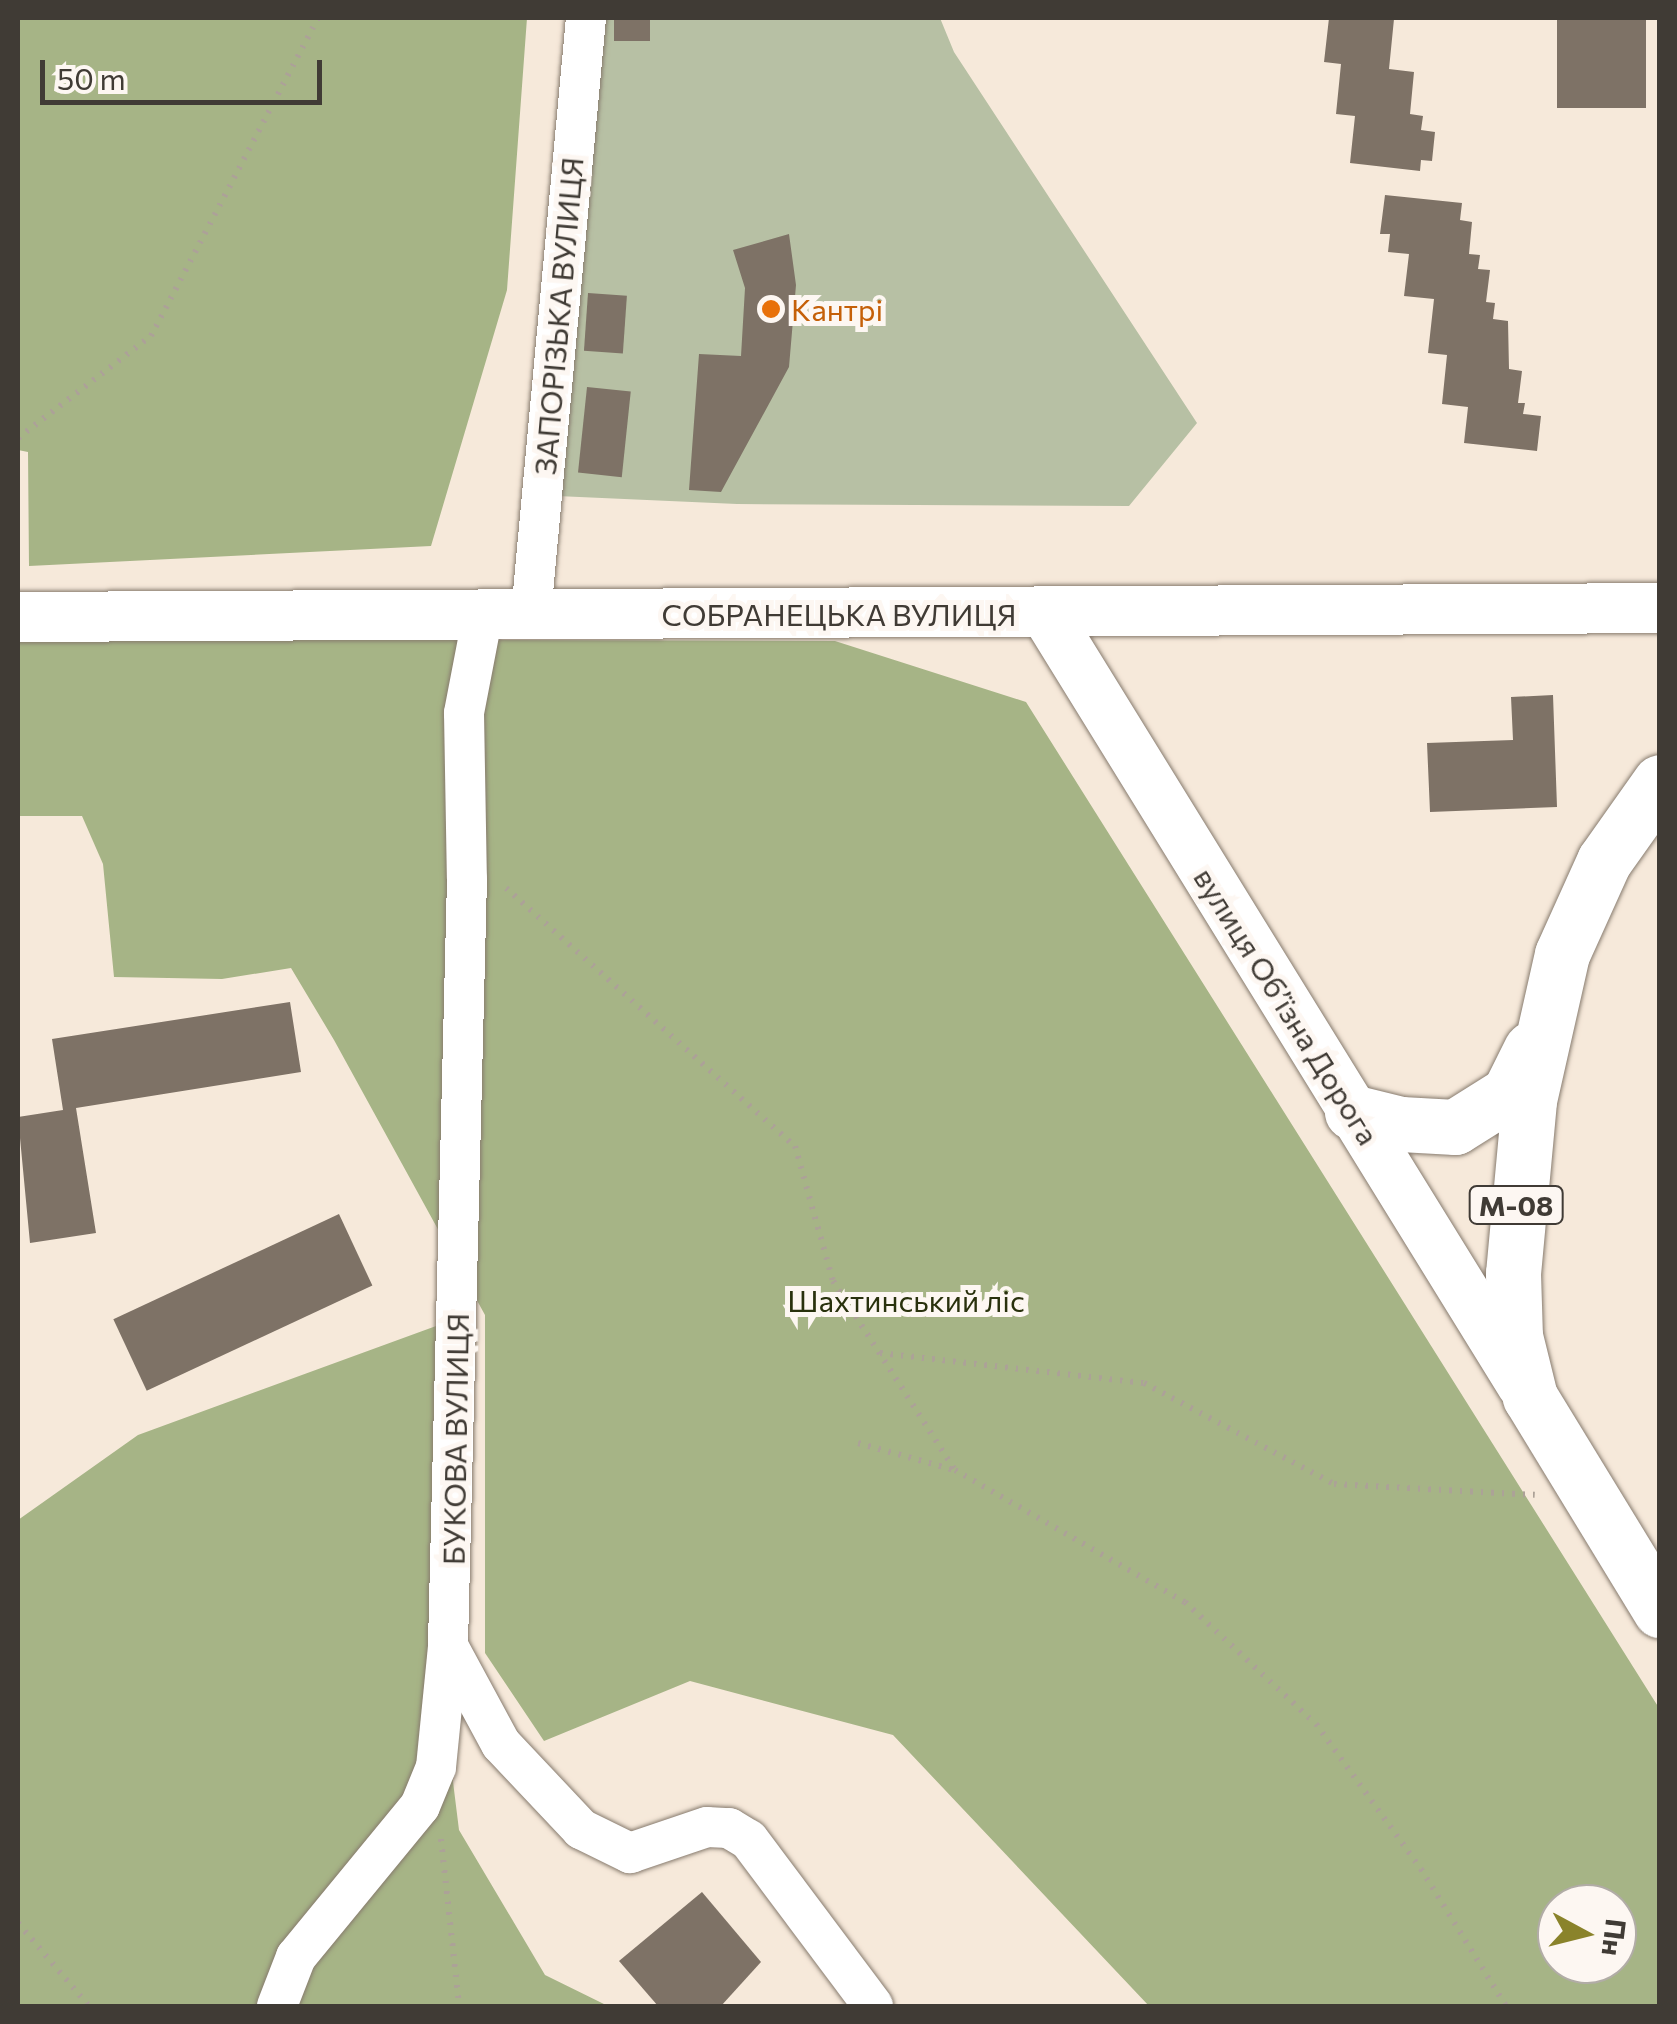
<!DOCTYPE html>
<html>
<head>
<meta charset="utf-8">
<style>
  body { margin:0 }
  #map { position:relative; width:1677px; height:2024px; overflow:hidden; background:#f6e9da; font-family:Commissioner,sans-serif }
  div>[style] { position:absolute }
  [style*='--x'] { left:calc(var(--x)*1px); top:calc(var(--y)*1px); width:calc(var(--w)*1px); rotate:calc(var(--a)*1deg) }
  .green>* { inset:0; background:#b7c0a4 }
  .forest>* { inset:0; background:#a6b486 }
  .building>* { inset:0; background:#7e7266; transform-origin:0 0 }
  .path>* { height:6px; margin-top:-3px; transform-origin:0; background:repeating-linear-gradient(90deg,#aca297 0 2.5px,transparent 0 10.5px) }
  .roads { filter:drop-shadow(0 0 2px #877b6e) drop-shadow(0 0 2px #877b6e) }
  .minor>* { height:40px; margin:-20px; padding:0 20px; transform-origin:20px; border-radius:20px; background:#fff }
  .major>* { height:50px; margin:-25px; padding:0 25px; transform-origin:25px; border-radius:25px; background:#fff }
  .highway>* { height:55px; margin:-27.5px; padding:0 27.5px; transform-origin:27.5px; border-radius:27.5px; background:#fff }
  .dots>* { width:28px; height:28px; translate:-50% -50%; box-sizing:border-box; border:5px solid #fdf7f2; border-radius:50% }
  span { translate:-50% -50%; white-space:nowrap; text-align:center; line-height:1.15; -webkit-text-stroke:10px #fdf7f2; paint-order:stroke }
  .shield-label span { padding:2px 8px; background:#fdf7f2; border:2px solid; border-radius:8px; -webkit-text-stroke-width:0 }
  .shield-label { font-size:28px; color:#403b35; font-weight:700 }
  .food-label { font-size:30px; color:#c56008 }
  .left { translate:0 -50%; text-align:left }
  .street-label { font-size:30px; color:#403b35 }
  .park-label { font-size:30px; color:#29310d }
  .frame { position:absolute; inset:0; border:20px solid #403b35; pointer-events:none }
  .north { position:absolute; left:1537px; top:1884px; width:100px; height:100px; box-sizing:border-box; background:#fdf7f2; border:2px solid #b1aca6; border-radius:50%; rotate:97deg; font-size:28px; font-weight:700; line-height:40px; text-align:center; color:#403b35 }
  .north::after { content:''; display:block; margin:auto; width:35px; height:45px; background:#8a832b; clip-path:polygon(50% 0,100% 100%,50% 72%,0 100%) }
  .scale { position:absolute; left:40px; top:60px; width:282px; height:45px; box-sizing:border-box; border:5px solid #403b35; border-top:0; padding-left:12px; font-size:30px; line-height:35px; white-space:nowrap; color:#403b35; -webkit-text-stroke:8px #fdf7f2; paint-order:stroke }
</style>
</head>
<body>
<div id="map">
  <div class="green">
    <div style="clip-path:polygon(600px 18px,940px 18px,954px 52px,1197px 423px,1129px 506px,737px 504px,557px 496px)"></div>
  </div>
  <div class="forest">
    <div style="clip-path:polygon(18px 18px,527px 18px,507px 290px,431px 546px,29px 566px,28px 452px,18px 450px)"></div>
    <div style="clip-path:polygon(evenodd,104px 639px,835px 641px,1026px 702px,1659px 1708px,1659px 2006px,1149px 2006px,893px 1735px,690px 1681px,544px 1741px,485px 1653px,485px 1315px,334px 1040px,291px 968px,222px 979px,114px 977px,103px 864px,82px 816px,18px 816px,18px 642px,104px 639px,1557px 1904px,1617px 1904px,1617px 1964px,1557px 1964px,1557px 1904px)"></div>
    <div style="clip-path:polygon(458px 1318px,435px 1637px,459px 1830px,545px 1975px,608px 2006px,18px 2006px,18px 1520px,138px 1435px)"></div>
  </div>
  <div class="building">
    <div style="left:614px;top:18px;width:36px;height:23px"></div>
    <div style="clip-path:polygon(1329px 18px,1394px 19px,1389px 69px,1414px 72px,1410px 114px,1423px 116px,1421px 130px,1435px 132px,1432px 161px,1421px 160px,1420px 171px,1350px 163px,1355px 116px,1336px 114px,1341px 64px,1324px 62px)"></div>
    <div style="left:1557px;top:18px;width:89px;height:90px"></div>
    <div style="clip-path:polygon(1385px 195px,1462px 203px,1460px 220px,1472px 222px,1469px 254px,1480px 255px,1478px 269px,1490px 270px,1486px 302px,1495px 303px,1493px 319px,1508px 321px,1509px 369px,1522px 371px,1518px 403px,1525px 403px,1523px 414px,1541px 416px,1537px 451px,1464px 443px,1468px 407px,1442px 404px,1447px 355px,1428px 353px,1434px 299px,1404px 296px,1409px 254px,1388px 252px,1390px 234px,1380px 234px)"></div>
    <div style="clip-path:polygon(789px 234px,796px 285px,789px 367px,721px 492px,689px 490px,699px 354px,741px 356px,745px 288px,733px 250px)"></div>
    <div style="left:588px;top:293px;width:39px;height:58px;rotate:4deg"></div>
    <div style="left:587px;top:387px;width:44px;height:86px;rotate:6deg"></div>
    <div style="clip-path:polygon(1553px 695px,1557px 807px,1430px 812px,1427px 743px,1513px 740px,1511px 697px)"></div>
    <div style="clip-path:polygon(290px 1002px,301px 1072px,76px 1108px,96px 1233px,30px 1243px,18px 1117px,63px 1110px,52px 1039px)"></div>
    <div style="left:339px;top:1214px;width:79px;height:249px;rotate:65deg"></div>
    <div style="clip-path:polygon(702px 1892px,761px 1962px,721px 2006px,658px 2006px,619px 1961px)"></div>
  </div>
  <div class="path">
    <div style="--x:18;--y:438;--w:168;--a:-37.5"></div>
    <div style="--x:151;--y:336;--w:359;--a:-62.3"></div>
    <div style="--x:506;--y:888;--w:387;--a:41.8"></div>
    <div style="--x:795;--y:1146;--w:140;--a:74.3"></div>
    <div style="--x:833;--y:1281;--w:225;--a:57.2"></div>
    <div style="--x:955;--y:1470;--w:265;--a:29.9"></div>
    <div style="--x:1185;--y:1602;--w:179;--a:43"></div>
    <div style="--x:1316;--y:1724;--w:179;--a:54.1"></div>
    <div style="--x:1421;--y:1869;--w:161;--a:58.2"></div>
    <div style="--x:880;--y:1353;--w:266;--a:6.5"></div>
    <div style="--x:1144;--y:1383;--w:215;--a:28"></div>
    <div style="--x:1334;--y:1484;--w:201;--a:3.1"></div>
    <div style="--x:858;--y:1443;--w:100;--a:15.7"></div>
    <div style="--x:441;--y:1839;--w:168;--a:83.8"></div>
    <div style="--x:18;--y:1923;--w:109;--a:49.5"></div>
  </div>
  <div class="roads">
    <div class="minor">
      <div style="--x:483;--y:614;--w:101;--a:100.9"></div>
      <div style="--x:464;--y:713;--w:165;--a:89"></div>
      <div style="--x:467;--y:878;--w:768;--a:91.42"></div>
      <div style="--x:448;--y:1646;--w:111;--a:61.6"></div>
      <div style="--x:501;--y:1744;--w:117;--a:46.7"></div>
      <div style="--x:581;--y:1829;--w:55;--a:26.1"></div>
      <div style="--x:630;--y:1853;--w:81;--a:-18.7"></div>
      <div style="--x:707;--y:1827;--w:22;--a:3"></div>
      <div style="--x:729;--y:1828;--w:23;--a:31"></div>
      <div style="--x:749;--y:1840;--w:207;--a:53.2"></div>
      <div style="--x:531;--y:614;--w:599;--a:-84.73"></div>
      <div style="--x:277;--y:2006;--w:53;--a:-68.8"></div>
      <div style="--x:296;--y:1957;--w:195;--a:-50.6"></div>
      <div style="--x:420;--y:1806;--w:42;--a:-67.7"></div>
      <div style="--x:436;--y:1767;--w:122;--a:-84.3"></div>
    </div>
    <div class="major">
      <div style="--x:1046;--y:614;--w:906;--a:58.31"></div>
      <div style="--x:18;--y:617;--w:1642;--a:-0.31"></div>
    </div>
    <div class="highway">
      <div style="--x:1660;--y:782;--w:97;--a:125.3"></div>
      <div style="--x:1604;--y:861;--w:102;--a:114.3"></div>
      <div style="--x:1562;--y:954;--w:151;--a:102.7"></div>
      <div style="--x:1529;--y:1101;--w:173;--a:95.3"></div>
      <div style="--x:1513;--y:1273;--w:63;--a:88.2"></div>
      <div style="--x:1515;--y:1336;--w:63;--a:76.2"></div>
      <div style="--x:1530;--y:1397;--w:250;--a:58.6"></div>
      <div style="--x:1352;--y:1112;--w:50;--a:13.8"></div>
      <div style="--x:1401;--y:1124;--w:54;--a:3.2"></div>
      <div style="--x:1455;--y:1127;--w:64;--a:-32.2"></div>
      <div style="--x:1509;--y:1093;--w:49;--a:-63.4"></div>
    </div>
  </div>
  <div class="dots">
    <div style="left:771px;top:309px;background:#e8710a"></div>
  </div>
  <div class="shield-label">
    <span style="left:1516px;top:1205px">М-08</span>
  </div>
  <div class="food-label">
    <span class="left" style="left:791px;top:309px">Кантрі</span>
  </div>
  <div class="street-label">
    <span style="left:558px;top:316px;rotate:-85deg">ЗАПОРІЗЬКА ВУЛИЦЯ</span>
    <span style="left:839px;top:614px">СОБРАНЕЦЬКА ВУЛИЦЯ</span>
    <span style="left:1287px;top:1006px;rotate:58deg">вулиця Обʼїзна Дорога</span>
    <span style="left:455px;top:1439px;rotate:-89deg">БУКОВА ВУЛИЦЯ</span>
  </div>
  <div class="park-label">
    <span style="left:906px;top:1300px">Шахтинський ліс</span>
  </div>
  <div class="frame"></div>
  <div class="north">Пн</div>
  <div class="scale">50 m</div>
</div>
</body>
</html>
